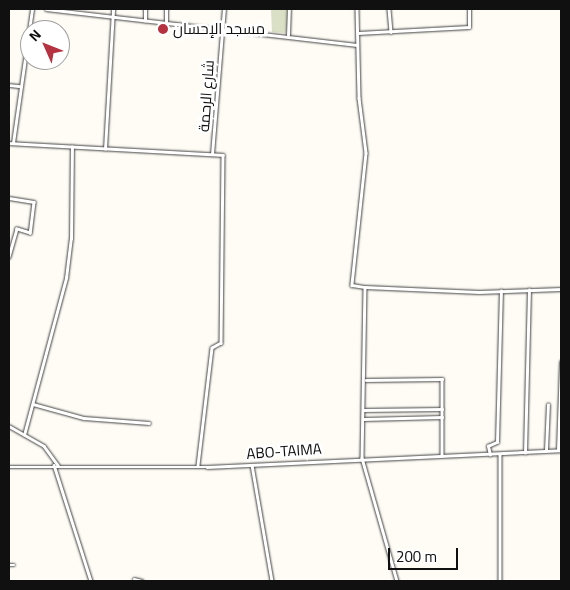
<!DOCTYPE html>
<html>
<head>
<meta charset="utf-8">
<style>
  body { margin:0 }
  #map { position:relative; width:570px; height:590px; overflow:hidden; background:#fefcf5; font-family:Georgia,Cairo,serif }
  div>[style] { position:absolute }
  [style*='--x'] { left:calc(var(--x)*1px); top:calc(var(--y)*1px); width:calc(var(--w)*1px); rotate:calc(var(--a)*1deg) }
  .cemetery>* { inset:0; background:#d9e0c6 }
  .roads { filter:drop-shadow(0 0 1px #434343) drop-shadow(0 0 1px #434343) }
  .minor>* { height:2.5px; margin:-1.25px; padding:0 1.25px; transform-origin:1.25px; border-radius:1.25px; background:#fff }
  .dots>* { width:14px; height:14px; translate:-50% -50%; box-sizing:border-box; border:2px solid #fff; border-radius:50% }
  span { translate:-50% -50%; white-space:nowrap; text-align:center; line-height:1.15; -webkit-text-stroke:5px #fff; paint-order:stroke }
  .poi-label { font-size:15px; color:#101010 }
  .left { translate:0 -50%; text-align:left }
  .street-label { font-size:15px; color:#101010 }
  .frame { position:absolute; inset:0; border:10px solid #101010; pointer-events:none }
  .north { position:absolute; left:20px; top:20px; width:50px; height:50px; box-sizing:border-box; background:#fff; border:1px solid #9f9f9f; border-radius:50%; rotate:314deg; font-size:14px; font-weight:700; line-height:20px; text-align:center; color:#101010 }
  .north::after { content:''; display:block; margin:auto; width:18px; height:22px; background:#b53341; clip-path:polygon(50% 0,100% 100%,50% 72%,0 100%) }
  .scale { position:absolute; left:388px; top:548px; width:70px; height:22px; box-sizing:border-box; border:2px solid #101010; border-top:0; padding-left:6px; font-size:15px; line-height:18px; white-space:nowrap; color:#101010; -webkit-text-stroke:4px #fff; paint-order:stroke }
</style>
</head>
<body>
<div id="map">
  <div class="cemetery">
    <div style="clip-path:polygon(271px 9px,289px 9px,286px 33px,272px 32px)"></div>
  </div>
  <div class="roads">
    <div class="minor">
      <div style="--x:46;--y:9;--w:313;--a:6.6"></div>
      <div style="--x:357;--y:9;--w:89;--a:88.7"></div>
      <div style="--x:359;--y:98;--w:55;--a:82.7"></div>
      <div style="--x:366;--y:153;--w:133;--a:96.1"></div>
      <div style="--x:352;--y:285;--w:13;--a:9"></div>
      <div style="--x:365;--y:287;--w:171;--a:91"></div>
      <div style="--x:362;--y:458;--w:128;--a:74.1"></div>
      <div style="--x:389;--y:9;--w:23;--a:85"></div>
      <div style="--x:145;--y:21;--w:12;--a:-90"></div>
      <div style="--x:166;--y:22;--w:13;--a:-90"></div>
      <div style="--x:358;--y:33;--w:111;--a:-3.1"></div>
      <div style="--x:469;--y:27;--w:18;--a:-90"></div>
      <div style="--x:288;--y:35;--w:26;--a:-88"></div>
      <div style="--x:9;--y:85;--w:10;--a:6"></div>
      <div style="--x:9;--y:143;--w:214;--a:3.2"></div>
      <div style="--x:223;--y:155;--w:188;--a:90.6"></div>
      <div style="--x:221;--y:343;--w:10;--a:151"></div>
      <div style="--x:212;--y:348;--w:119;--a:96.8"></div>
      <div style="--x:13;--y:143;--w:135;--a:-81.9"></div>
      <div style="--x:105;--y:149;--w:140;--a:-86.7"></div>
      <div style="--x:212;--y:154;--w:145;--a:-85.3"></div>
      <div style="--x:9;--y:198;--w:25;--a:9"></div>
      <div style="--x:34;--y:202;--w:31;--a:97"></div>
      <div style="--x:30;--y:233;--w:14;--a:-163"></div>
      <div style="--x:17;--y:229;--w:29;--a:106"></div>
      <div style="--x:365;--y:287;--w:114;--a:2.5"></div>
      <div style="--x:479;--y:292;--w:82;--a:-2.1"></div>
      <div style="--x:366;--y:380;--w:76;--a:-0.8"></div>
      <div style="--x:442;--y:379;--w:76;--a:90"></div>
      <div style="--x:33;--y:404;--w:53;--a:15.4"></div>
      <div style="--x:84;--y:418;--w:65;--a:4.4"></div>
      <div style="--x:364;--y:410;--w:78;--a:-0.7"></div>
      <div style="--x:364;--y:419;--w:78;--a:-1.5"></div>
      <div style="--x:9;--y:426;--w:40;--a:29.7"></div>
      <div style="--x:44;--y:446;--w:24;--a:54"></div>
      <div style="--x:24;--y:435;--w:163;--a:-75"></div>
      <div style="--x:66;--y:278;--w:39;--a:-83"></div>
      <div style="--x:71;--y:239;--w:92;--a:-89.4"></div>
      <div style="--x:546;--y:450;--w:45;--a:-87.5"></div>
      <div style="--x:558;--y:450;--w:88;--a:-88"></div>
      <div style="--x:525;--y:453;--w:163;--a:-88.6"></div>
      <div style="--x:490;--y:455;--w:9;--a:-103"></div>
      <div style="--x:488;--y:446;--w:10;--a:-24"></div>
      <div style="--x:497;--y:442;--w:151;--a:-88.5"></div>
      <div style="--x:500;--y:455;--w:126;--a:90"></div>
      <div style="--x:54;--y:465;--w:122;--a:72.3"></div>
      <div style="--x:252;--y:465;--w:118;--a:80.2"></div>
      <div style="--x:9;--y:467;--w:198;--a:0"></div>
      <div style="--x:207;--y:467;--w:354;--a:-2.7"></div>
      <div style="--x:9;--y:565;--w:5;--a:0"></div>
      <div style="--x:134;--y:579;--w:8;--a:14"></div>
    </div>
  </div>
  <div class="dots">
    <div style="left:163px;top:29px;background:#b53341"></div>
  </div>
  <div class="poi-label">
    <span class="left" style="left:173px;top:29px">مسجد الإحسان</span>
  </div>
  <div class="street-label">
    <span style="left:206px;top:96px;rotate:-86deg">شارع الرحمة</span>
    <span style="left:284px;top:451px;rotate:-4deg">ABO-TAIMA</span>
  </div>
  <div class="frame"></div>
  <div class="north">N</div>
  <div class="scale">200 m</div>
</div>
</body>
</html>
